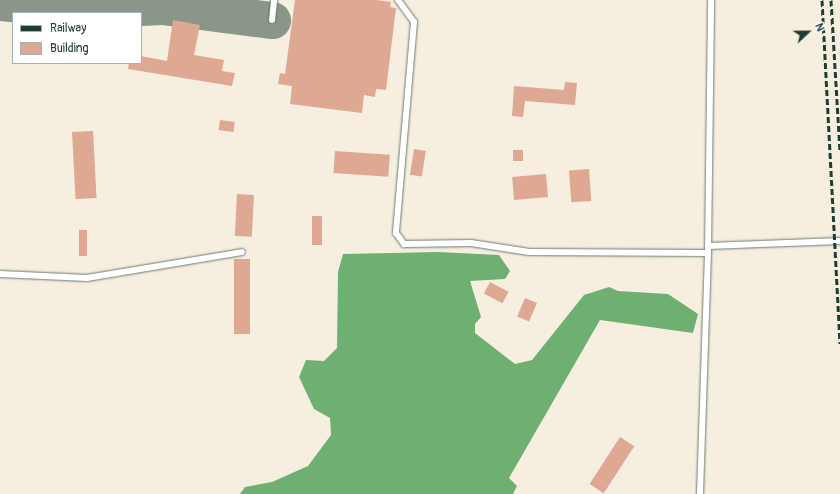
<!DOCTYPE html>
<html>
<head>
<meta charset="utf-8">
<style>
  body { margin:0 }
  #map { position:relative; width:840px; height:494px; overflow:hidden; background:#f6efdf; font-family:Pangolin,sans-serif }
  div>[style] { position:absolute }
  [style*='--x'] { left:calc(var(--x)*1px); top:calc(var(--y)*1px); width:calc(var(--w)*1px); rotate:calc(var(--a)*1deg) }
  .forest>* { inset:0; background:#6eb072 }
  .taxiway>* { height:37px; margin:-18.5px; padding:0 18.5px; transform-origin:18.5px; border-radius:18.5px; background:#8a968a }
  .building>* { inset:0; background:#dea893; transform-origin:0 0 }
  .roads { filter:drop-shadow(0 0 1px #6a7b70) drop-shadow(0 0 1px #6a7b70) }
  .lane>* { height:6px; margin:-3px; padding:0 3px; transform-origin:3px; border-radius:3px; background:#fff }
  .rail>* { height:3px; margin-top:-1.5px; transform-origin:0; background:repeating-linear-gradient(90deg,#1f3d34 0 6px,transparent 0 9px) }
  span { translate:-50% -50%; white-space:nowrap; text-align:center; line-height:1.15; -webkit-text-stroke:3px #fff; paint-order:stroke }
  .legend { position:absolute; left:12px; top:12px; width:130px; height:52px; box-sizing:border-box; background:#fff; border:1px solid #a5b1ae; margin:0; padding:5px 7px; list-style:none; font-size:12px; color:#1f3d34 }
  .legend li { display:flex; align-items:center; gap:8px; height:20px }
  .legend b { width:20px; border:1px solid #a5b1ae }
  .north { position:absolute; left:788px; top:12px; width:40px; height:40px; -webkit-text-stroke:3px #fff; paint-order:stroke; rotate:68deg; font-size:11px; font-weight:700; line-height:16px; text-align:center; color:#1f3d34 }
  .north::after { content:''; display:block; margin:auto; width:14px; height:18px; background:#1f3d34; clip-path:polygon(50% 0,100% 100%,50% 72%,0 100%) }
</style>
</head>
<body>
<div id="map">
  <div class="forest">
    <div style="clip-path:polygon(438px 252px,499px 255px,510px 271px,505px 279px,470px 281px,481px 317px,475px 324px,475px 333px,515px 364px,532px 360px,584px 295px,609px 287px,618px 291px,668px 294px,698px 314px,693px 333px,600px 320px,509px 478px,517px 486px,513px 494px,240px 494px,245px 487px,272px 482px,308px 466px,331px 435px,330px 418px,314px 409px,299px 377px,306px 360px,324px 361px,337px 348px,338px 272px,343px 254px)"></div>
  </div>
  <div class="taxiway">
    <div style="--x:0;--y:2;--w:76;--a:6"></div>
    <div style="--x:76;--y:10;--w:86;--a:-2.7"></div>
    <div style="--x:162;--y:6;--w:111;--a:7.3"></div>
  </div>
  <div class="building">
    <div style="clip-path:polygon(295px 0,376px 0,391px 2px,390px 7px,396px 8px,386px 90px,376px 89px,375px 97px,364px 95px,362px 113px,290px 104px,292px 86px,278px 84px,280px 73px,285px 74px)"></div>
    <div style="clip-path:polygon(173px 20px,200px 25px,194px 55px,224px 60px,222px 71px,235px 73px,232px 86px,128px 69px,129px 63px,141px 63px,141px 56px,167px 61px)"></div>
    <div style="clip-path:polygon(565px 82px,577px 83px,575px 105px,525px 101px,523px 117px,512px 116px,514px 86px,564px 90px)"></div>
    <div style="left:220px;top:120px;width:15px;height:10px;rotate:8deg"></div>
    <div style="left:93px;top:131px;width:67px;height:21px;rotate:87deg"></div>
    <div style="left:414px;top:149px;width:12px;height:26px;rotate:9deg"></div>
    <div style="left:513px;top:150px;width:10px;height:11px"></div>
    <div style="left:335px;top:151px;width:55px;height:22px;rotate:4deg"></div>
    <div style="left:589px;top:169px;width:32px;height:20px;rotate:86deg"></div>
    <div style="left:546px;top:174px;width:23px;height:34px;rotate:85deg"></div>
    <div style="left:237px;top:194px;width:17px;height:42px;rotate:3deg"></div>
    <div style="left:312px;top:216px;width:10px;height:29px"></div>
    <div style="left:79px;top:230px;width:8px;height:26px"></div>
    <div style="left:234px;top:259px;width:16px;height:75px"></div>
    <div style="left:490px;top:282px;width:21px;height:13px;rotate:28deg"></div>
    <div style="left:525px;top:298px;width:13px;height:20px;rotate:23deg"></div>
    <div style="left:620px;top:437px;width:17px;height:56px;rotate:33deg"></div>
  </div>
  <div class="roads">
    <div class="lane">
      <div style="--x:398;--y:0;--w:27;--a:54"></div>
      <div style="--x:414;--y:22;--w:212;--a:94.9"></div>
      <div style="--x:396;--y:233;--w:14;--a:54"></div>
      <div style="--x:404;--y:244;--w:67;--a:-0.9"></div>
      <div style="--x:471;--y:243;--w:59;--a:8.8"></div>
      <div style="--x:529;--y:252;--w:179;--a:0.3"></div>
      <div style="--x:272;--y:20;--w:20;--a:-84"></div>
      <div style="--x:708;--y:246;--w:132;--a:-2.2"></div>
      <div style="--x:0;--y:274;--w:87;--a:2.6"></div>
      <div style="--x:87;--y:278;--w:157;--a:-9.5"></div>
      <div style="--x:700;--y:494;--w:241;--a:-88.1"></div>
      <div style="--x:708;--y:253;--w:253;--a:-89.3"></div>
    </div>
  </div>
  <div class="rail">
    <div style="--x:822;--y:0;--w:344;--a:87"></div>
    <div style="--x:831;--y:0;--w:150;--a:86.6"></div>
  </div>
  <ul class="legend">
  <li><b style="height:5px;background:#1f3d34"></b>Railway</li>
  <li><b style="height:11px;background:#dea893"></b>Building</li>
  </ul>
  <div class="north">N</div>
</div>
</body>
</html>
